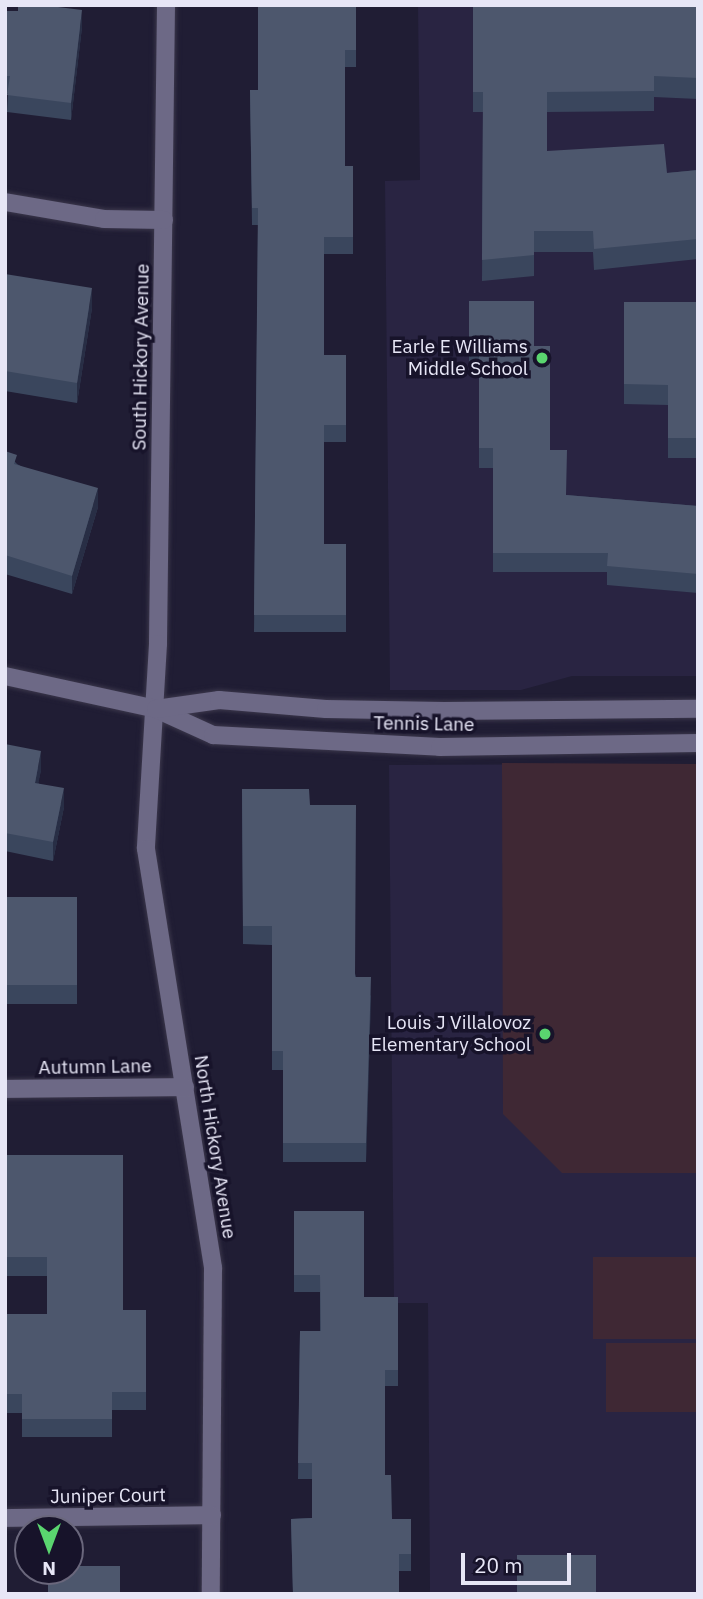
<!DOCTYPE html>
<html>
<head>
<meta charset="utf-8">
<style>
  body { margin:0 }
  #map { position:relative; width:703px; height:1599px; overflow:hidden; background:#201d34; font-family:"IBM Plex Sans",sans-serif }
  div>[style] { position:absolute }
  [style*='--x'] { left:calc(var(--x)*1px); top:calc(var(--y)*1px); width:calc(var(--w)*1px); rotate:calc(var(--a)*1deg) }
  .built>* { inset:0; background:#292442 }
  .green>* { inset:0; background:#3f2834; transform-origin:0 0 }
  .roads { filter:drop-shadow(0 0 2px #3b374b) drop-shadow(0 0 2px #3b374b) }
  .minor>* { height:18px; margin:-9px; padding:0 9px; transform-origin:9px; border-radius:9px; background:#6d6986 }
  .wall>* { inset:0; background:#3a465d; transform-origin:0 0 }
  .shaded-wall>* { inset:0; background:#282e45 }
  .building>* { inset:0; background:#4d576d; transform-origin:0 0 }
  .dots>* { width:19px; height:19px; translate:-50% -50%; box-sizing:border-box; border:4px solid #17132a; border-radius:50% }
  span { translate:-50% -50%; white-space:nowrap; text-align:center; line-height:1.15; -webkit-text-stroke:7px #17132a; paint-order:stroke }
  .poi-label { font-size:19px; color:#e7e6f6 }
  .right { translate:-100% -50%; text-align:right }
  .street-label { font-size:19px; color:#e7e6f6 }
  .frame { position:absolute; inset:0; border:7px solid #e7e6f6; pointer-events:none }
  .north { position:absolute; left:14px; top:1515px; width:70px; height:70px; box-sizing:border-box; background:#17132a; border:2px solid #6a677c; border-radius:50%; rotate:180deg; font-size:19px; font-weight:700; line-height:28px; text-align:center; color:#e7e6f6 }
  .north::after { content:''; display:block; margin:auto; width:24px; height:32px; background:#5ad56f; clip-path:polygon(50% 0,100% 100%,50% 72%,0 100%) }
  .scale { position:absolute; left:461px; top:1553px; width:110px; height:32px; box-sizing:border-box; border:4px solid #e7e6f6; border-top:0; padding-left:9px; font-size:21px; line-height:24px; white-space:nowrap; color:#e7e6f6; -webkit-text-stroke:5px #17132a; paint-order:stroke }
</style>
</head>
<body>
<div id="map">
  <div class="built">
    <div style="clip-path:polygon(418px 5px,698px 5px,698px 676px,572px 676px,521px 690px,390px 690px,385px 181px,420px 180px)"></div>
    <div style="clip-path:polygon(698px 764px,698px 1594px,430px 1594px,428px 1303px,394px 1303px,389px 765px)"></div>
  </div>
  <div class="green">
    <div style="clip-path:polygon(502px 763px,698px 764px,698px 1173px,562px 1173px,503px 1114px)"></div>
    <div style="left:698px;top:1257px;width:82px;height:105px;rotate:90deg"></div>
    <div style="left:698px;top:1343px;width:69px;height:92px;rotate:90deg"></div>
  </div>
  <div class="roads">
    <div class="minor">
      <div style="--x:166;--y:5;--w:639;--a:90.72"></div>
      <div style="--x:158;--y:644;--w:205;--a:93.4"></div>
      <div style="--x:146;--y:849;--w:424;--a:80.9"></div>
      <div style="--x:213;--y:1268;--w:326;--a:90.4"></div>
      <div style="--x:5;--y:202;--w:100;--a:9.7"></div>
      <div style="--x:104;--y:219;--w:60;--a:1"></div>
      <div style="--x:5;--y:676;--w:155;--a:12.3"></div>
      <div style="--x:156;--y:709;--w:63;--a:24.5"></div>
      <div style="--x:213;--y:735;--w:227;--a:3"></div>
      <div style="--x:440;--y:747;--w:258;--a:-0.9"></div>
      <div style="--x:156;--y:709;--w:64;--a:-8.1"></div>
      <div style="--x:219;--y:700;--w:107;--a:4.8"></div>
      <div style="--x:326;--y:709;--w:118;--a:1"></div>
      <div style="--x:444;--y:711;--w:254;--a:-0.5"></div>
      <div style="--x:5;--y:1089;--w:180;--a:-0.6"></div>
      <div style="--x:5;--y:1518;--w:207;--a:-0.8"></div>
    </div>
  </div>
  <div class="wall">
    <div style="clip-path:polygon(356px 5px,356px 67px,345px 67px,345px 166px,353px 166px,353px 254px,324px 254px,324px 355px,346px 355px,346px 442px,324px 442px,324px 544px,346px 544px,346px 632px,254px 632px,258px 225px,252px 225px,250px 90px,258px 90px)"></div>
    <div style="clip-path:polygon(473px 5px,698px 5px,698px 99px,654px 97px,654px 111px,547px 112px,547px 151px,667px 173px,698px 170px,698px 259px,594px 270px,593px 252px,534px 252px,534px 276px,482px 281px,483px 112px,473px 112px)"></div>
    <div style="clip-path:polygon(5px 11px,82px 27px,71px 120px,7px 112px,8px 93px,5px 93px)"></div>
    <div style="clip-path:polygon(5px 274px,92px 308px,77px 403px,5px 391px)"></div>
    <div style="clip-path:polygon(469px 301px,534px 346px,550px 450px,566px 495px,698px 506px,698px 593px,607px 585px,607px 572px,493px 572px,493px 468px,479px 468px,479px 364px,469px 364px)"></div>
    <div style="clip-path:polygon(624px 302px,698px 302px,698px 458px,668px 458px,668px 405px,624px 404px)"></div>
    <div style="clip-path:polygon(5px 451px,17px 464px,98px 507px,72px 594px,5px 574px)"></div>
    <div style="clip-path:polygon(5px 744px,41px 770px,38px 783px,64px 807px,53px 861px,5px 851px)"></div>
    <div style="clip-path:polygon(242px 789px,310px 805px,356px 977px,371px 996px,366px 1162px,283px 1162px,283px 1070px,272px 1070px,272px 945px,243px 944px)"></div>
    <div style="left:5px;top:897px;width:72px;height:107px"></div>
    <div style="clip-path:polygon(5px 1155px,123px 1310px,146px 1310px,146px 1410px,112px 1410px,112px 1437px,22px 1437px,22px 1413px,5px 1413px,5px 1314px,47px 1314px,47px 1276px,5px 1276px)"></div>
    <div style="clip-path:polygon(294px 1211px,364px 1297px,398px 1297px,398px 1386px,385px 1386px,385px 1475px,392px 1519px,411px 1519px,411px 1571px,399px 1571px,399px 1594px,293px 1594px,291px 1519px,312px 1518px,312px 1479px,298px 1479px,300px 1331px,320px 1331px,320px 1292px,294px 1292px)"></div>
  </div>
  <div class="shaded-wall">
    <div style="clip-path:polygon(82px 10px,82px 27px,71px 120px,71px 103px)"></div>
    <div style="clip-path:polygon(92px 288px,92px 308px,77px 403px,77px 383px)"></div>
    <div style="clip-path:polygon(98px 488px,98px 507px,72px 594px,72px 576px)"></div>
    <div style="clip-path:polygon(41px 751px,41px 770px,35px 801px,35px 783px)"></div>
    <div style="clip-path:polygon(64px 788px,64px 807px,53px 861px,53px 842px)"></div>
    <div style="clip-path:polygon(371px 977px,371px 996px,366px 1162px,366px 1143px)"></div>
  </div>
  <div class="building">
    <div style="clip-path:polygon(18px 5px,42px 5px,82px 10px,71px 103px,7px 95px,10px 76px,5px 76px,5px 11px,18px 11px)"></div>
    <div style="clip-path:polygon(258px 5px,356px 5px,356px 50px,345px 50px,345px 166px,353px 166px,353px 237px,324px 237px,324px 355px,346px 355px,346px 425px,324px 425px,324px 544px,346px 544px,346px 615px,254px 615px,258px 208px,252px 208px,250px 90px,258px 90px)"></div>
    <div style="clip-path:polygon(473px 5px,698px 5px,698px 78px,654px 76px,654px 91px,547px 92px,547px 151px,664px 144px,667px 173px,698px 170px,698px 239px,594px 249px,593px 231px,534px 231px,534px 255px,482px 260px,483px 92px,473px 92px)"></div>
    <div style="clip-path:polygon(5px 274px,92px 288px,77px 383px,5px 371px)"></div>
    <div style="clip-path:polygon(469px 301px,534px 301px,534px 346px,550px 346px,550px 450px,567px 450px,566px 495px,698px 506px,698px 574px,607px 566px,608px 553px,493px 553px,493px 448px,479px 448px,479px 345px,469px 345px)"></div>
    <div style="clip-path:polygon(624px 302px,698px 302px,698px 438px,668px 438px,668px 385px,624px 384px)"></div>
    <div style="clip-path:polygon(5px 451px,17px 455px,14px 464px,98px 488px,72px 576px,5px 555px)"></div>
    <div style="clip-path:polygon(5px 744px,41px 751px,35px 783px,64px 788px,53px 842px,5px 833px)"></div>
    <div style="clip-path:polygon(242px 789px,309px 789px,310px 805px,356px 805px,355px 977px,371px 977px,366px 1143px,283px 1143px,283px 1051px,272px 1051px,272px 926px,243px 926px)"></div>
    <div style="left:5px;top:897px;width:72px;height:88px"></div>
    <div style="clip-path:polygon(5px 1155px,123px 1155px,123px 1310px,146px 1310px,146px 1392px,112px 1392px,112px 1419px,22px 1419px,22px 1394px,5px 1394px,5px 1314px,47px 1314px,47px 1257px,5px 1257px)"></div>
    <div style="clip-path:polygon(294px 1211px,364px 1211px,364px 1297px,398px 1297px,398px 1370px,385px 1370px,385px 1475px,391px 1475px,392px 1519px,411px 1519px,411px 1554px,399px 1554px,399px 1594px,293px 1594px,291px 1519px,312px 1518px,312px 1463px,298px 1463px,300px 1331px,321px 1331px,320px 1275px,294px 1275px)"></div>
    <div style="left:517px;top:1555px;width:79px;height:39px"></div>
    <div style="clip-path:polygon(70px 1566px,120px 1566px,120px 1594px,48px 1594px,48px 1571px,70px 1571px)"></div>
  </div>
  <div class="dots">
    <div style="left:542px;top:358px;background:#5ad56f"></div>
    <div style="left:545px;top:1034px;background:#5ad56f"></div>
  </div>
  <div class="poi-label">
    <span class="right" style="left:528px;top:358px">Earle E Williams<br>Middle School</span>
    <span class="right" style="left:531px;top:1034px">Louis J Villalovoz<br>Elementary School</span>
  </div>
  <div class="street-label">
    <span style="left:141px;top:357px;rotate:-89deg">South Hickory Avenue</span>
    <span style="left:424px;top:724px;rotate:1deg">Tennis Lane</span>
    <span style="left:95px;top:1067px;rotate:-1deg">Autumn Lane</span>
    <span style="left:215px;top:1147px;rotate:81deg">North Hickory Avenue</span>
    <span style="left:108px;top:1496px;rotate:-1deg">Juniper Court</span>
  </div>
  <div class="frame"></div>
  <div class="north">N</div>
  <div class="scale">20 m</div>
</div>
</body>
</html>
